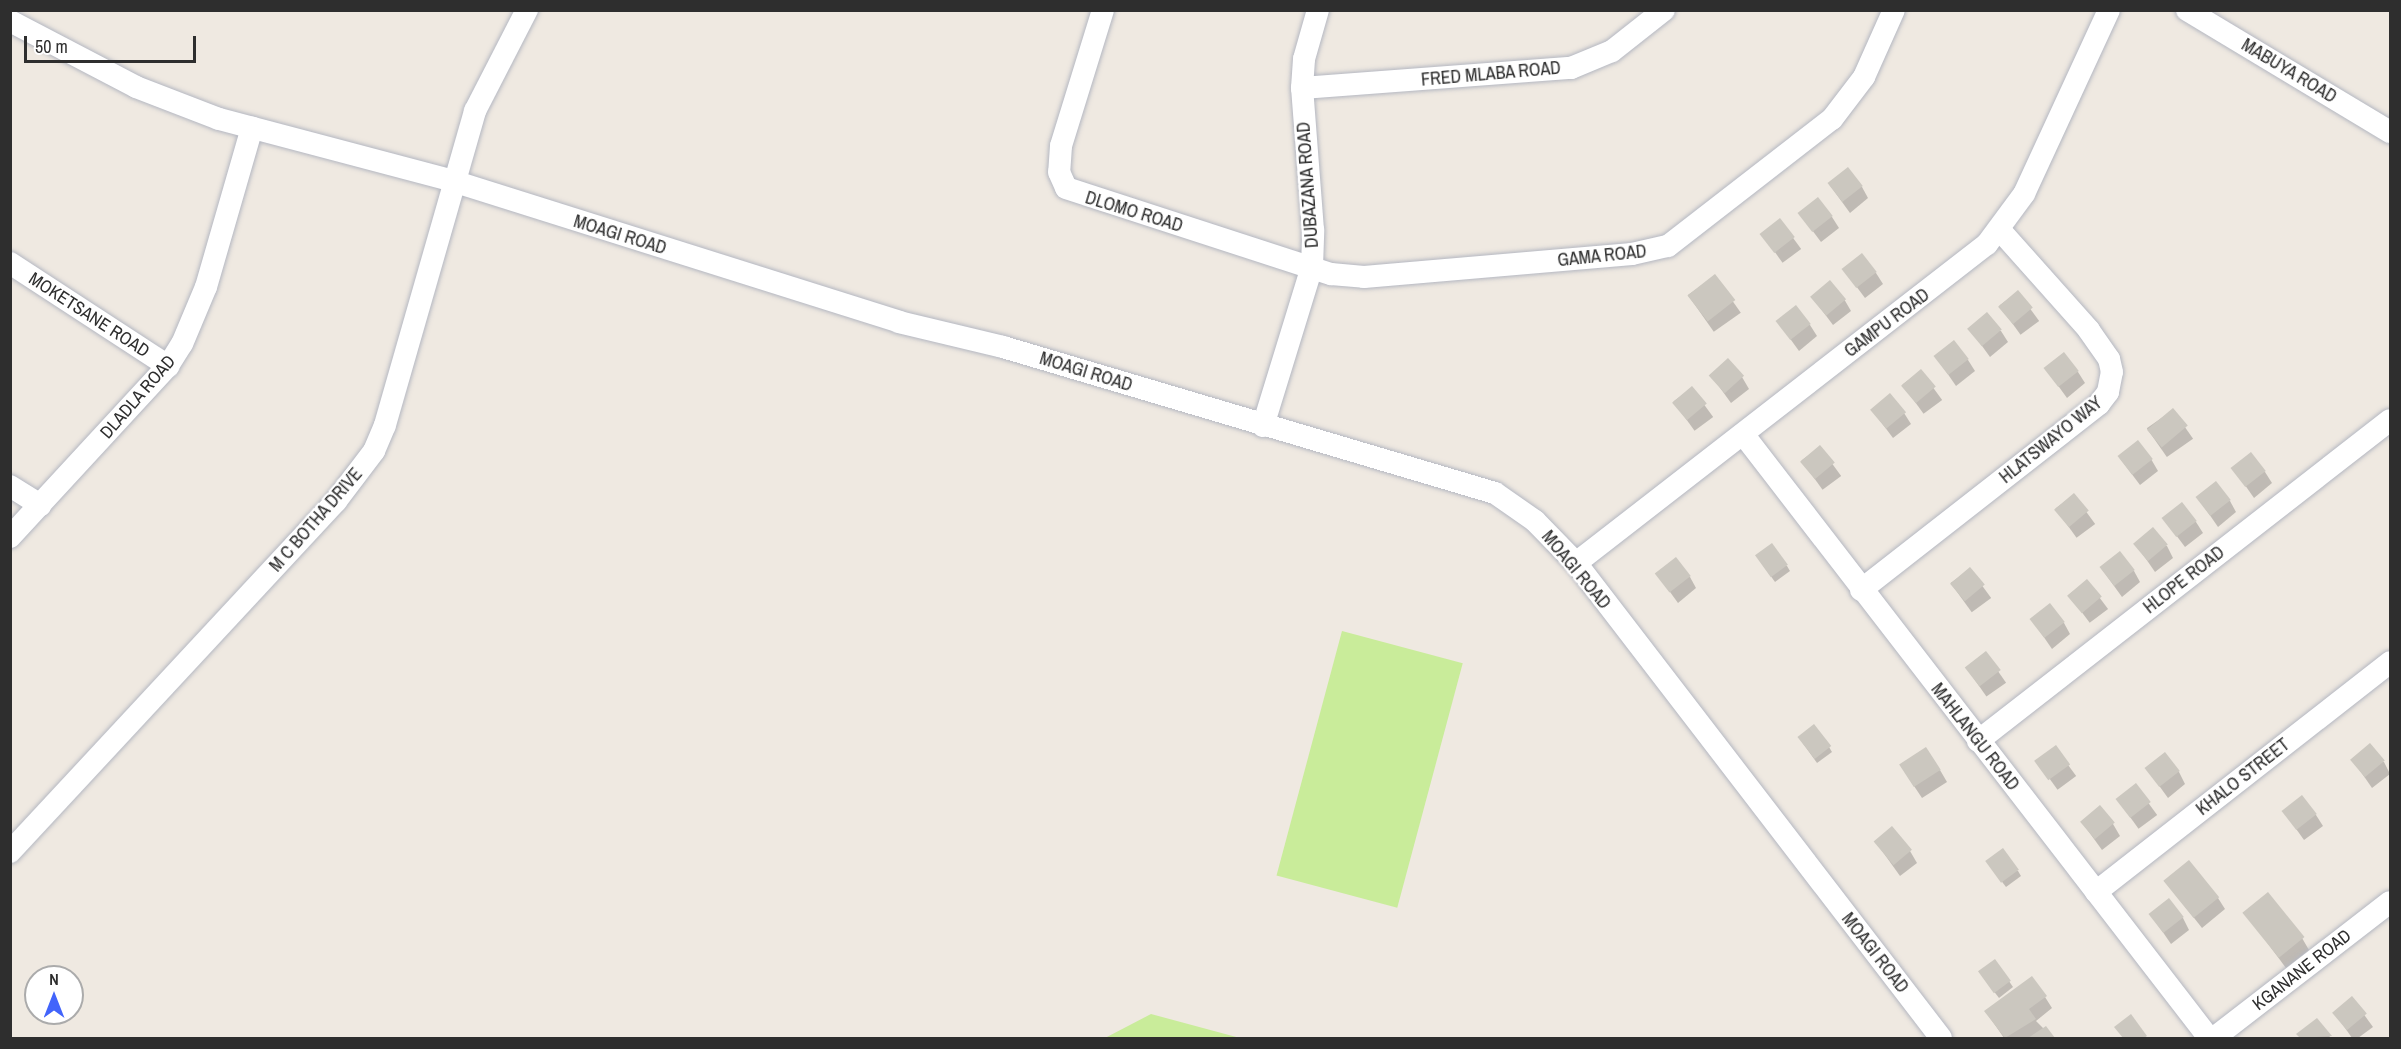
<!DOCTYPE html>
<html>
<head>
<meta charset="utf-8">
<style>
  body { margin:0 }
  #map { position:relative; width:2401px; height:1049px; overflow:hidden; background:#efe9e1; font-family:"Archivo Narrow",sans-serif }
  div>[style] { position:absolute }
  [style*='--x'] { left:calc(var(--x)*1px); top:calc(var(--y)*1px); width:calc(var(--w)*1px); rotate:calc(var(--a)*1deg) }
  .pitch>* { inset:0; background:#c9ec9a; transform-origin:0 0 }
  .shadow>* { inset:0; background:#0003; transform-origin:0 0 }
  .building>* { inset:0; background:#cbc7bf; transform-origin:0 0 }
  .roads { filter:drop-shadow(0 0 2px #b4b7c1) drop-shadow(0 0 2px #b4b7c1) }
  .minor>* { height:22px; margin:-11px; padding:0 11px; transform-origin:11px; border-radius:11px; background:#fff }
  span { translate:-50% -50%; white-space:nowrap; text-align:center; line-height:1.15; -webkit-text-stroke:4.5px #fff; paint-order:stroke }
  .street-label { font-size:18px; color:#2e2e2e }
  .frame { position:absolute; inset:0; border:12px solid #2e2e2e; pointer-events:none }
  .north { position:absolute; left:24px; top:965px; width:60px; height:60px; box-sizing:border-box; background:#fff; border:2px solid #ababab; border-radius:50%; rotate:0deg; font-size:16px; font-weight:700; line-height:24px; text-align:center; color:#2e2e2e }
  .north::after { content:''; display:block; margin:auto; width:21px; height:27px; background:#4264fb; clip-path:polygon(50% 0,100% 100%,50% 72%,0 100%) }
  .scale { position:absolute; left:24px; top:36px; width:172px; height:27px; box-sizing:border-box; border:3px solid #2e2e2e; border-top:0; padding-left:8px; font-size:18px; line-height:21px; white-space:nowrap; color:#2e2e2e; -webkit-text-stroke:4px #fff; paint-order:stroke }
</style>
</head>
<body>
<div id="map">
  <div class="pitch">
    <div style="left:1342px;top:631px;width:125px;height:253px;rotate:15deg"></div>
    <div style="clip-path:polygon(1151px 1014px,1240px 1038px,1105px 1038px)"></div>
  </div>
  <div class="shadow">
    <div style="clip-path:polygon(1829px 184px,1862px 187px,1868px 198px,1850px 213px)"></div>
    <div style="clip-path:polygon(1800px 214px,1832px 217px,1839px 228px,1821px 242px)"></div>
    <div style="left:1780px;top:220px;width:36px;height:23px;rotate:54deg"></div>
    <div style="clip-path:polygon(1844px 270px,1876px 273px,1883px 284px,1865px 298px)"></div>
    <div style="left:1715px;top:276px;width:45px;height:33px;rotate:55deg"></div>
    <div style="left:2018px;top:292px;width:36px;height:23px;rotate:54deg"></div>
    <div style="clip-path:polygon(1812px 297px,1844px 299px,1851px 311px,1833px 325px)"></div>
    <div style="clip-path:polygon(1778px 322px,1810px 325px,1817px 336px,1799px 351px)"></div>
    <div style="clip-path:polygon(1969px 328px,2001px 331px,2008px 342px,1990px 357px)"></div>
    <div style="clip-path:polygon(1936px 357px,1968px 360px,1975px 371px,1956px 386px)"></div>
    <div style="clip-path:polygon(2046px 369px,2078px 372px,2085px 383px,2067px 398px)"></div>
    <div style="left:1921px;top:371px;width:36px;height:23px;rotate:54deg"></div>
    <div style="clip-path:polygon(1710px 374px,1742px 377px,1749px 389px,1731px 403px)"></div>
    <div style="left:1692px;top:388px;width:36px;height:23px;rotate:54deg"></div>
    <div style="clip-path:polygon(1872px 410px,1904px 413px,1911px 424px,1893px 438px)"></div>
    <div style="left:2173px;top:410px;width:35px;height:32px;rotate:55deg"></div>
    <div style="left:1820px;top:447px;width:36px;height:23px;rotate:54deg"></div>
    <div style="clip-path:polygon(2119px 457px,2151px 459px,2158px 471px,2140px 485px)"></div>
    <div style="clip-path:polygon(2233px 468px,2265px 472px,2272px 483px,2254px 498px)"></div>
    <div style="left:2074px;top:495px;width:36px;height:23px;rotate:54deg"></div>
    <div style="clip-path:polygon(2198px 498px,2230px 501px,2236px 512px,2218px 527px)"></div>
    <div style="clip-path:polygon(2164px 519px,2196px 522px,2203px 533px,2185px 547px)"></div>
    <div style="clip-path:polygon(2135px 543px,2167px 546px,2173px 558px,2155px 572px)"></div>
    <div style="clip-path:polygon(1760px 561px,1787px 566px,1790px 571px,1775px 582px)"></div>
    <div style="clip-path:polygon(2101px 568px,2134px 571px,2140px 582px,2122px 597px)"></div>
    <div style="left:1970px;top:569px;width:36px;height:24px;rotate:54deg"></div>
    <div style="clip-path:polygon(1657px 574px,1690px 577px,1696px 588px,1678px 603px)"></div>
    <div style="left:2087px;top:581px;width:35px;height:23px;rotate:53deg"></div>
    <div style="clip-path:polygon(2032px 620px,2064px 623px,2070px 634px,2052px 649px)"></div>
    <div style="left:1986px;top:654px;width:35px;height:24px;rotate:55deg"></div>
    <div style="clip-path:polygon(1802px 742px,1829px 747px,1832px 752px,1817px 763px)"></div>
    <div style="left:2055px;top:747px;width:36px;height:23px;rotate:54deg"></div>
    <div style="clip-path:polygon(2352px 759px,2384px 762px,2390px 774px,2372px 788px)"></div>
    <div style="clip-path:polygon(2147px 769px,2179px 772px,2185px 784px,2168px 798px)"></div>
    <div style="clip-path:polygon(1940px 770px,1947px 782px,1922px 798px,1908px 777px)"></div>
    <div style="left:2136px;top:786px;width:36px;height:23px;rotate:54deg"></div>
    <div style="clip-path:polygon(2284px 812px,2316px 815px,2323px 826px,2304px 840px)"></div>
    <div style="clip-path:polygon(2081px 821px,2113px 824px,2120px 836px,2102px 850px)"></div>
    <div style="clip-path:polygon(1875px 841px,1910px 851px,1917px 863px,1900px 876px)"></div>
    <div style="clip-path:polygon(1990px 866px,2018px 871px,2021px 876px,2006px 887px)"></div>
    <div style="clip-path:polygon(2165px 881px,2218px 898px,2225px 909px,2202px 928px)"></div>
    <div style="clip-path:polygon(2245px 913px,2302px 938px,2309px 950px,2286px 968px)"></div>
    <div style="clip-path:polygon(2151px 915px,2183px 918px,2189px 930px,2171px 944px)"></div>
    <div style="clip-path:polygon(1995px 961px,2013px 987px,1999px 998px,1983px 977px)"></div>
    <div style="clip-path:polygon(2045px 997px,2052px 1008px,2036px 1021px,2053px 1038px,2004px 1038px,1986px 1012px)"></div>
    <div style="clip-path:polygon(2352px 998px,2373px 1027px,2358px 1038px,2352px 1038px,2334px 1012px)"></div>
    <div style="clip-path:polygon(2316px 1020px,2331px 1038px,2301px 1038px,2298px 1034px)"></div>
  </div>
  <div class="building">
    <div style="left:1848px;top:167px;width:24px;height:26px;rotate:52deg"></div>
    <div style="left:1818px;top:197px;width:24px;height:26px;rotate:52deg"></div>
    <div style="left:1780px;top:218px;width:24px;height:26px;rotate:52deg"></div>
    <div style="left:1862px;top:253px;width:24px;height:26px;rotate:52deg"></div>
    <div style="left:1715px;top:274px;width:33px;height:35px;rotate:52deg"></div>
    <div style="left:1830px;top:280px;width:25px;height:26px;rotate:50deg"></div>
    <div style="left:2018px;top:290px;width:23px;height:26px;rotate:50deg"></div>
    <div style="left:1796px;top:305px;width:24px;height:26px;rotate:52deg"></div>
    <div style="left:1987px;top:312px;width:23px;height:26px;rotate:50deg"></div>
    <div style="left:1954px;top:340px;width:24px;height:26px;rotate:52deg"></div>
    <div style="left:2064px;top:352px;width:24px;height:26px;rotate:52deg"></div>
    <div style="left:1728px;top:358px;width:24px;height:26px;rotate:48deg"></div>
    <div style="left:1921px;top:369px;width:23px;height:26px;rotate:50deg"></div>
    <div style="left:1692px;top:386px;width:23px;height:26px;rotate:50deg"></div>
    <div style="left:1890px;top:393px;width:25px;height:26px;rotate:50deg"></div>
    <div style="left:2173px;top:408px;width:23px;height:34px;rotate:50deg"></div>
    <div style="left:2138px;top:440px;width:24px;height:26px;rotate:52deg"></div>
    <div style="left:1820px;top:445px;width:23px;height:26px;rotate:50deg"></div>
    <div style="left:2251px;top:452px;width:24px;height:26px;rotate:52deg"></div>
    <div style="left:2216px;top:481px;width:24px;height:26px;rotate:52deg"></div>
    <div style="left:2074px;top:493px;width:23px;height:26px;rotate:50deg"></div>
    <div style="left:2182px;top:502px;width:24px;height:26px;rotate:52deg"></div>
    <div style="left:2153px;top:527px;width:23px;height:26px;rotate:50deg"></div>
    <div style="left:1772px;top:543px;width:27px;height:21px;rotate:54deg"></div>
    <div style="left:2120px;top:551px;width:24px;height:26px;rotate:52deg"></div>
    <div style="left:1676px;top:557px;width:24px;height:27px;rotate:52deg"></div>
    <div style="left:1970px;top:567px;width:23px;height:26px;rotate:50deg"></div>
    <div style="left:2087px;top:579px;width:23px;height:26px;rotate:50deg"></div>
    <div style="left:2050px;top:603px;width:24px;height:26px;rotate:52deg"></div>
    <div style="left:1986px;top:651px;width:24px;height:27px;rotate:52deg"></div>
    <div style="left:1814px;top:724px;width:28px;height:21px;rotate:52deg"></div>
    <div style="left:2370px;top:743px;width:23px;height:26px;rotate:50deg"></div>
    <div style="left:2056px;top:745px;width:24px;height:27px;rotate:54deg"></div>
    <div style="left:1926px;top:747px;width:27px;height:32px;rotate:57deg"></div>
    <div style="left:2165px;top:752px;width:24px;height:26px;rotate:52deg"></div>
    <div style="left:2136px;top:783px;width:24px;height:26px;rotate:52deg"></div>
    <div style="left:2302px;top:795px;width:24px;height:26px;rotate:52deg"></div>
    <div style="left:2100px;top:805px;width:23px;height:26px;rotate:50deg"></div>
    <div style="left:1892px;top:826px;width:31px;height:24px;rotate:50deg"></div>
    <div style="left:2003px;top:848px;width:27px;height:22px;rotate:54deg"></div>
    <div style="left:2189px;top:860px;width:48px;height:33px;rotate:51deg"></div>
    <div style="left:2268px;top:892px;width:58px;height:33px;rotate:51deg"></div>
    <div style="left:2169px;top:898px;width:24px;height:26px;rotate:52deg"></div>
    <div style="left:1995px;top:959px;width:27px;height:21px;rotate:54deg"></div>
    <div style="clip-path:polygon(2032px 976px,2047px 996px,2029px 1009px,2036px 1019px,2005px 1038px,1984px 1011px)"></div>
    <div style="left:2352px;top:996px;width:23px;height:26px;rotate:50deg"></div>
    <div style="clip-path:polygon(2131px 1014px,2147px 1036px,2144px 1038px,2123px 1038px,2114px 1027px)"></div>
    <div style="clip-path:polygon(2317px 1018px,2332px 1036px,2300px 1038px,2296px 1034px)"></div>
    <div style="clip-path:polygon(2046px 1026px,2055px 1038px,2028px 1038px)"></div>
  </div>
  <div class="roads">
    <div class="minor">
      <div style="--x:1103;--y:10;--w:142;--a:107.2"></div>
      <div style="--x:1061;--y:146;--w:26;--a:94"></div>
      <div style="--x:1059;--y:172;--w:17;--a:66"></div>
      <div style="--x:1066;--y:188;--w:279;--a:18"></div>
      <div style="--x:1331;--y:274;--w:33;--a:5"></div>
      <div style="--x:1364;--y:277;--w:269;--a:-4.9"></div>
      <div style="--x:1632;--y:254;--w:37;--a:-13"></div>
      <div style="--x:1668;--y:246;--w:207;--a:-37.8"></div>
      <div style="--x:1832;--y:119;--w:53;--a:-52.7"></div>
      <div style="--x:1864;--y:77;--w:73;--a:-65.9"></div>
      <div style="--x:2187;--y:10;--w:237;--a:31"></div>
      <div style="--x:10;--y:21;--w:142;--a:27.6"></div>
      <div style="--x:136;--y:87;--w:89;--a:21.1"></div>
      <div style="--x:219;--y:119;--w:242;--a:14.8"></div>
      <div style="--x:453;--y:181;--w:468;--a:17.5"></div>
      <div style="--x:899;--y:322;--w:107;--a:13.5"></div>
      <div style="--x:1003;--y:347;--w:513;--a:16.53"></div>
      <div style="--x:1495;--y:493;--w:49;--a:35"></div>
      <div style="--x:1535;--y:521;--w:59;--a:45.7"></div>
      <div style="--x:1576;--y:563;--w:599;--a:52.46"></div>
      <div style="--x:1302;--y:88;--w:270;--a:-4.3"></div>
      <div style="--x:1571;--y:68;--w:44;--a:-22.5"></div>
      <div style="--x:1612;--y:51;--w:66;--a:-38.3"></div>
      <div style="--x:10;--y:263;--w:189;--a:33.1"></div>
      <div style="--x:1263;--y:426;--w:166;--a:-72.9"></div>
      <div style="--x:1312;--y:267;--w:37;--a:-88"></div>
      <div style="--x:1313;--y:230;--w:142;--a:-94.4"></div>
      <div style="--x:1302;--y:88;--w:29;--a:-86"></div>
      <div style="--x:1304;--y:59;--w:51;--a:-74.1"></div>
      <div style="--x:1743;--y:434;--w:763;--a:52.35"></div>
      <div style="--x:10;--y:486;--w:36;--a:32"></div>
      <div style="--x:10;--y:537;--w:233;--a:-47.3"></div>
      <div style="--x:168;--y:366;--w:26;--a:-58"></div>
      <div style="--x:182;--y:344;--w:62;--a:-67.2"></div>
      <div style="--x:206;--y:287;--w:166;--a:-73.9"></div>
      <div style="--x:1576;--y:563;--w:520;--a:-37.82"></div>
      <div style="--x:1987;--y:244;--w:62;--a:-53.5"></div>
      <div style="--x:2024;--y:194;--w:203;--a:-65.2"></div>
      <div style="--x:1861;--y:590;--w:302;--a:-38"></div>
      <div style="--x:2099;--y:404;--w:15;--a:-53"></div>
      <div style="--x:2108;--y:392;--w:20;--a:-79"></div>
      <div style="--x:2112;--y:372;--w:13;--a:-103"></div>
      <div style="--x:2109;--y:359;--w:35;--a:-125"></div>
      <div style="--x:2089;--y:330;--w:134;--a:-131.7"></div>
      <div style="--x:1978;--y:741;--w:522;--a:-37.92"></div>
      <div style="--x:10;--y:852;--w:479;--a:-47.1"></div>
      <div style="--x:336;--y:501;--w:63;--a:-52.8"></div>
      <div style="--x:374;--y:451;--w:28;--a:-67"></div>
      <div style="--x:385;--y:425;--w:327;--a:-74"></div>
      <div style="--x:475;--y:111;--w:114;--a:-62.8"></div>
      <div style="--x:2096;--y:892;--w:373;--a:-38"></div>
      <div style="--x:2214;--y:1038;--w:222;--a:-37.7"></div>
    </div>
  </div>
  <div class="street-label">
    <span style="left:2289px;top:71px;rotate:31deg">MABUYA ROAD</span>
    <span style="left:1491px;top:74px;rotate:-5deg">FRED MLABA ROAD</span>
    <span style="left:1308px;top:185px;rotate:-94deg">DUBAZANA ROAD</span>
    <span style="left:1134px;top:212px;rotate:17deg">DLOMO ROAD</span>
    <span style="left:620px;top:235px;rotate:17deg">MOAGI ROAD</span>
    <span style="left:1602px;top:256px;rotate:-6deg">GAMA ROAD</span>
    <span style="left:89px;top:315px;rotate:33deg">MOKETSANE ROAD</span>
    <span style="left:1887px;top:323px;rotate:-37deg">GAMPU ROAD</span>
    <span style="left:1086px;top:372px;rotate:17deg">MOAGI ROAD</span>
    <span style="left:138px;top:397px;rotate:-49deg">DLADLA ROAD</span>
    <span style="left:2051px;top:440px;rotate:-39deg">HLATSWAYO WAY</span>
    <span style="left:316px;top:520px;rotate:-49deg">M C BOTHA DRIVE</span>
    <span style="left:1576px;top:570px;rotate:50deg">MOAGI ROAD</span>
    <span style="left:2184px;top:580px;rotate:-38deg">HLOPE ROAD</span>
    <span style="left:1975px;top:737px;rotate:52deg">MAHLANGU ROAD</span>
    <span style="left:2243px;top:777px;rotate:-38deg">KHALO STREET</span>
    <span style="left:1875px;top:953px;rotate:52deg">MOAGI ROAD</span>
    <span style="left:2302px;top:970px;rotate:-38deg">KGANANE ROAD</span>
  </div>
  <div class="frame"></div>
  <div class="north">N</div>
  <div class="scale">50 m</div>
</div>
</body>
</html>
